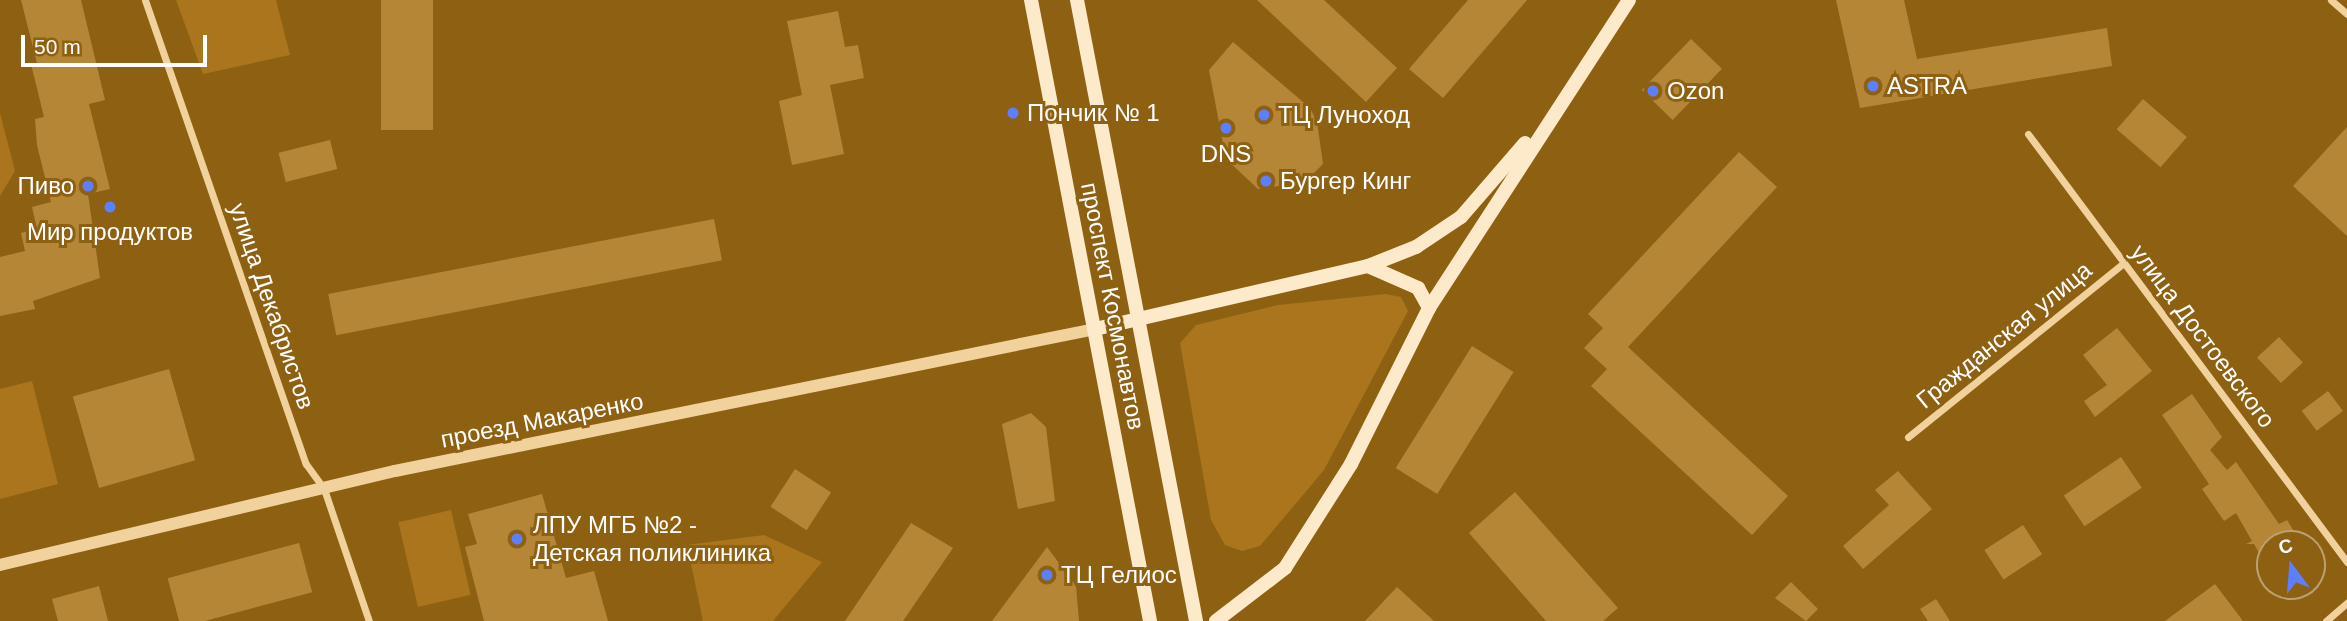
<!DOCTYPE html>
<html>
<head>
<meta charset="utf-8">
<style>
  body { margin:0 }
  #map { position:relative; width:2347px; height:621px; overflow:hidden; background:#8e6112; font-family:Helvetica,sans-serif }
  div>[style] { position:absolute }
  [style*='--x'] { left:calc(var(--x)*1px); top:calc(var(--y)*1px); width:calc(var(--w)*1px); rotate:calc(var(--a)*1deg) }
  .green>* { inset:0; background:#aa751d; transform-origin:0 0 }
  .building>* { inset:0; background:#b58636; transform-origin:0 0 }
  .minor>* { height:7px; margin:-3.5px; padding:0 3.5px; transform-origin:3.5px; border-radius:3.5px; background:#f1d19c }
  .tertiary>* { height:12px; margin:-6px; padding:0 6px; transform-origin:6px; border-radius:6px; background:#f1d19c }
  .secondary>* { height:14px; margin:-7px; padding:0 7px; transform-origin:7px; border-radius:7px; background:#fceaca }
  .dots>* { width:19px; height:19px; translate:-50% -50%; box-sizing:border-box; border:4px solid #8e6112; border-radius:50% }
  span { translate:-50% -50%; white-space:nowrap; text-align:center; line-height:1.15; -webkit-text-stroke:6px #8e6112; paint-order:stroke }
  .poi-label { font-size:24px; color:#fff }
  .left { translate:0 -50%; text-align:left }
  .right { translate:-100% -50%; text-align:right }
  .street-label { font-size:24px; color:#fff }
  .north { position:absolute; left:2256px; top:530px; width:70px; height:70px; box-sizing:border-box; background:#8e6112; border:2px solid #bba071; border-radius:50%; rotate:344deg; font-size:19px; font-weight:700; line-height:28px; text-align:center; color:#fff }
  .north::after { content:''; display:block; margin:auto; width:24px; height:32px; background:#5c7fff; clip-path:polygon(50% 0,100% 100%,50% 72%,0 100%) }
  .scale { position:absolute; left:21px; top:35px; width:186px; height:32px; box-sizing:border-box; border:4px solid #fff; border-top:0; padding-left:9px; font-size:21px; line-height:24px; white-space:nowrap; color:#fff; -webkit-text-stroke:5px #8e6112; paint-order:stroke }
</style>
</head>
<body>
<div id="map">
  <div class="green">
    <div style="clip-path:polygon(176px 0,276px 0,290px 55px,203px 74px)"></div>
    <div style="clip-path:polygon(0 113px,15px 171px,0 196px)"></div>
    <div style="clip-path:polygon(1386px 294px,1401px 297px,1408px 311px,1324px 470px,1260px 546px,1242px 551px,1225px 545px,1211px 520px,1180px 343px,1196px 325px,1278px 305px)"></div>
    <div style="clip-path:polygon(32px 381px,58px 484px,0 499px,0 389px)"></div>
    <div style="left:451px;top:510px;width:87px;height:54px;rotate:77deg"></div>
    <div style="clip-path:polygon(764px 535px,822px 562px,773px 621px,703px 621px,687px 545px)"></div>
  </div>
  <div class="building">
    <div style="clip-path:polygon(21px 0,81px 0,105px 100px,89px 104px,110px 189px,88px 194px,100px 278px,33px 301px,35px 309px,0 316px,0 257px,25px 251px,21px 233px,37px 229px,32px 207px,51px 202px,37px 145px,35px 119px,44px 117px,31px 64px,37px 63px)"></div>
    <div style="left:381px;top:0;width:52px;height:130px"></div>
    <div style="clip-path:polygon(1257px 0,1324px 0,1397px 68px,1366px 102px)"></div>
    <div style="clip-path:polygon(1468px 0,1527px 0,1443px 98px,1409px 69px)"></div>
    <div style="clip-path:polygon(1836px 0,1904px 0,1917px 59px,2107px 28px,2112px 66px,1860px 108px)"></div>
    <div style="clip-path:polygon(838px 11px,845px 47px,858px 45px,864px 78px,830px 85px,844px 154px,792px 165px,779px 101px,802px 95px,787px 21px)"></div>
    <div style="left:1691px;top:39px;width:43px;height:71px;rotate:44deg"></div>
    <div style="clip-path:polygon(1233px 42px,1310px 108px,1317px 122px,1323px 164px,1305px 182px,1258px 189px,1226px 159px,1209px 70px)"></div>
    <div style="left:2143px;top:99px;width:58px;height:40px;rotate:41deg"></div>
    <div style="clip-path:polygon(2347px 127px,2347px 236px,2293px 186px)"></div>
    <div style="left:330px;top:140px;width:30px;height:53px;rotate:76deg"></div>
    <div style="clip-path:polygon(1739px 152px,1777px 187px,1628px 347px,1788px 496px,1752px 535px,1591px 386px,1607px 369px,1584px 348px,1603px 328px,1588px 314px)"></div>
    <div style="left:714px;top:219px;width:42px;height:393px;rotate:79deg"></div>
    <div style="clip-path:polygon(2117px 328px,2152px 371px,2095px 417px,2084px 401px,2107px 385px,2083px 355px)"></div>
    <div style="left:2279px;top:337px;width:35px;height:30px;rotate:47deg"></div>
    <div style="left:1472px;top:346px;width:49px;height:144px;rotate:32deg"></div>
    <div style="left:169px;top:369px;width:95px;height:100px;rotate:74deg"></div>
    <div style="left:2328px;top:391px;width:25px;height:33px;rotate:53deg"></div>
    <div style="clip-path:polygon(2192px 394px,2222px 437px,2210px 450px,2227px 470px,2236px 462px,2279px 524px,2287px 520px,2302px 544px,2270px 544px,2270px 572px,2254px 544px,2246px 544px,2252px 541px,2236px 513px,2224px 521px,2202px 489px,2209px 484px,2162px 415px)"></div>
    <div style="clip-path:polygon(1031px 413px,1046px 427px,1055px 501px,1018px 509px,1002px 424px)"></div>
    <div style="left:2121px;top:457px;width:37px;height:69px;rotate:56deg"></div>
    <div style="left:795px;top:469px;width:43px;height:45px;rotate:33deg"></div>
    <div style="clip-path:polygon(1898px 471px,1932px 509px,1863px 569px,1843px 546px,1889px 505px,1875px 490px)"></div>
    <div style="clip-path:polygon(1515px 492px,1618px 608px,1603px 621px,1546px 621px,1469px 533px)"></div>
    <div style="clip-path:polygon(542px 494px,566px 578px,594px 571px,608px 621px,484px 621px,465px 547px,477px 544px,468px 514px)"></div>
    <div style="clip-path:polygon(911px 523px,953px 548px,903px 621px,845px 621px)"></div>
    <div style="left:2023px;top:525px;width:35px;height:46px;rotate:57deg"></div>
    <div style="left:299px;top:543px;width:51px;height:136px;rotate:75deg"></div>
    <div style="clip-path:polygon(1047px 547px,1076px 586px,1079px 621px,992px 621px)"></div>
    <div style="clip-path:polygon(1791px 582px,1818px 609px,1806px 621px,1775px 598px)"></div>
    <div style="clip-path:polygon(2215px 584px,2243px 621px,2165px 621px)"></div>
    <div style="clip-path:polygon(99px 586px,108px 621px,58px 621px,52px 599px)"></div>
    <div style="clip-path:polygon(1397px 587px,1434px 621px,1365px 621px)"></div>
    <div style="clip-path:polygon(1936px 599px,1950px 621px,1928px 621px,1920px 609px)"></div>
  </div>
  <div class="minor">
    <div style="--x:145;--y:0;--w:491;--a:70.9"></div>
    <div style="--x:306;--y:464;--w:31;--a:54"></div>
    <div style="--x:324;--y:489;--w:139;--a:71.2"></div>
    <div style="--x:2331;--y:0;--w:21;--a:41"></div>
    <div style="--x:2028;--y:134;--w:534;--a:53.3"></div>
    <div style="--x:1908;--y:437;--w:277;--a:-38.9"></div>
    <div style="--x:2326;--y:621;--w:28;--a:-41"></div>
  </div>
  <div class="tertiary">
    <div style="--x:0;--y:565;--w:406;--a:-13.4"></div>
    <div style="--x:395;--y:471;--w:714;--a:-11.47"></div>
  </div>
  <div class="secondary">
    <div style="--x:1031;--y:0;--w:632;--a:79.15"></div>
    <div style="--x:1077;--y:0;--w:632;--a:79.15"></div>
    <div style="--x:1368;--y:266;--w:55;--a:23.7"></div>
    <div style="--x:1418;--y:288;--w:23;--a:61"></div>
    <div style="--x:1095;--y:329;--w:280;--a:-13"></div>
    <div style="--x:1368;--y:266;--w:52;--a:-21.6"></div>
    <div style="--x:1416;--y:247;--w:54;--a:-33.7"></div>
    <div style="--x:1461;--y:217;--w:98;--a:-49.1"></div>
    <div style="--x:1216;--y:621;--w:87;--a:-37.5"></div>
    <div style="--x:1285;--y:568;--w:123;--a:-57.6"></div>
    <div style="--x:1351;--y:464;--w:174;--a:-63.4"></div>
    <div style="--x:1429;--y:308;--w:367;--a:-57"></div>
  </div>
  <div class="dots">
    <div style="left:1873px;top:86px;background:#5c7fff"></div>
    <div style="left:1653px;top:91px;background:#5c7fff"></div>
    <div style="left:1013px;top:113px;background:#5c7fff"></div>
    <div style="left:1264px;top:115px;background:#5c7fff"></div>
    <div style="left:1226px;top:128px;background:#5c7fff"></div>
    <div style="left:1266px;top:181px;background:#5c7fff"></div>
    <div style="left:88px;top:186px;background:#5c7fff"></div>
    <div style="left:110px;top:207px;background:#5c7fff"></div>
    <div style="left:517px;top:539px;background:#5c7fff"></div>
    <div style="left:1047px;top:575px;background:#5c7fff"></div>
  </div>
  <div class="poi-label">
    <span class="left" style="left:1887px;top:86px">ASTRA</span>
    <span class="left" style="left:1667px;top:91px">Ozon</span>
    <span class="left" style="left:1027px;top:113px">Пончик № 1</span>
    <span class="left" style="left:1278px;top:115px">ТЦ Луноход</span>
    <span style="left:1226px;top:154px">DNS</span>
    <span class="left" style="left:1280px;top:181px">Бургер Кинг</span>
    <span class="right" style="left:74px;top:186px">Пиво</span>
    <span style="left:110px;top:232px">Мир продуктов</span>
    <span class="left" style="left:533px;top:539px">ЛПУ МГБ №2 -<br>Детская поликлиника</span>
    <span class="left" style="left:1061px;top:575px">ТЦ Гелиос</span>
  </div>
  <div class="street-label">
    <span style="left:272px;top:306px;rotate:71deg">улица Декабристов</span>
    <span style="left:1113px;top:306px;rotate:79deg">проспект Космонавтов</span>
    <span style="left:2004px;top:335px;rotate:-39deg">Гражданская улица</span>
    <span style="left:2203px;top:336px;rotate:53deg">улица Достоевского</span>
    <span style="left:542px;top:420px;rotate:-11deg">проезд Макаренко</span>
  </div>
  <div class="north">С</div>
  <div class="scale">50 m</div>
</div>
</body>
</html>
